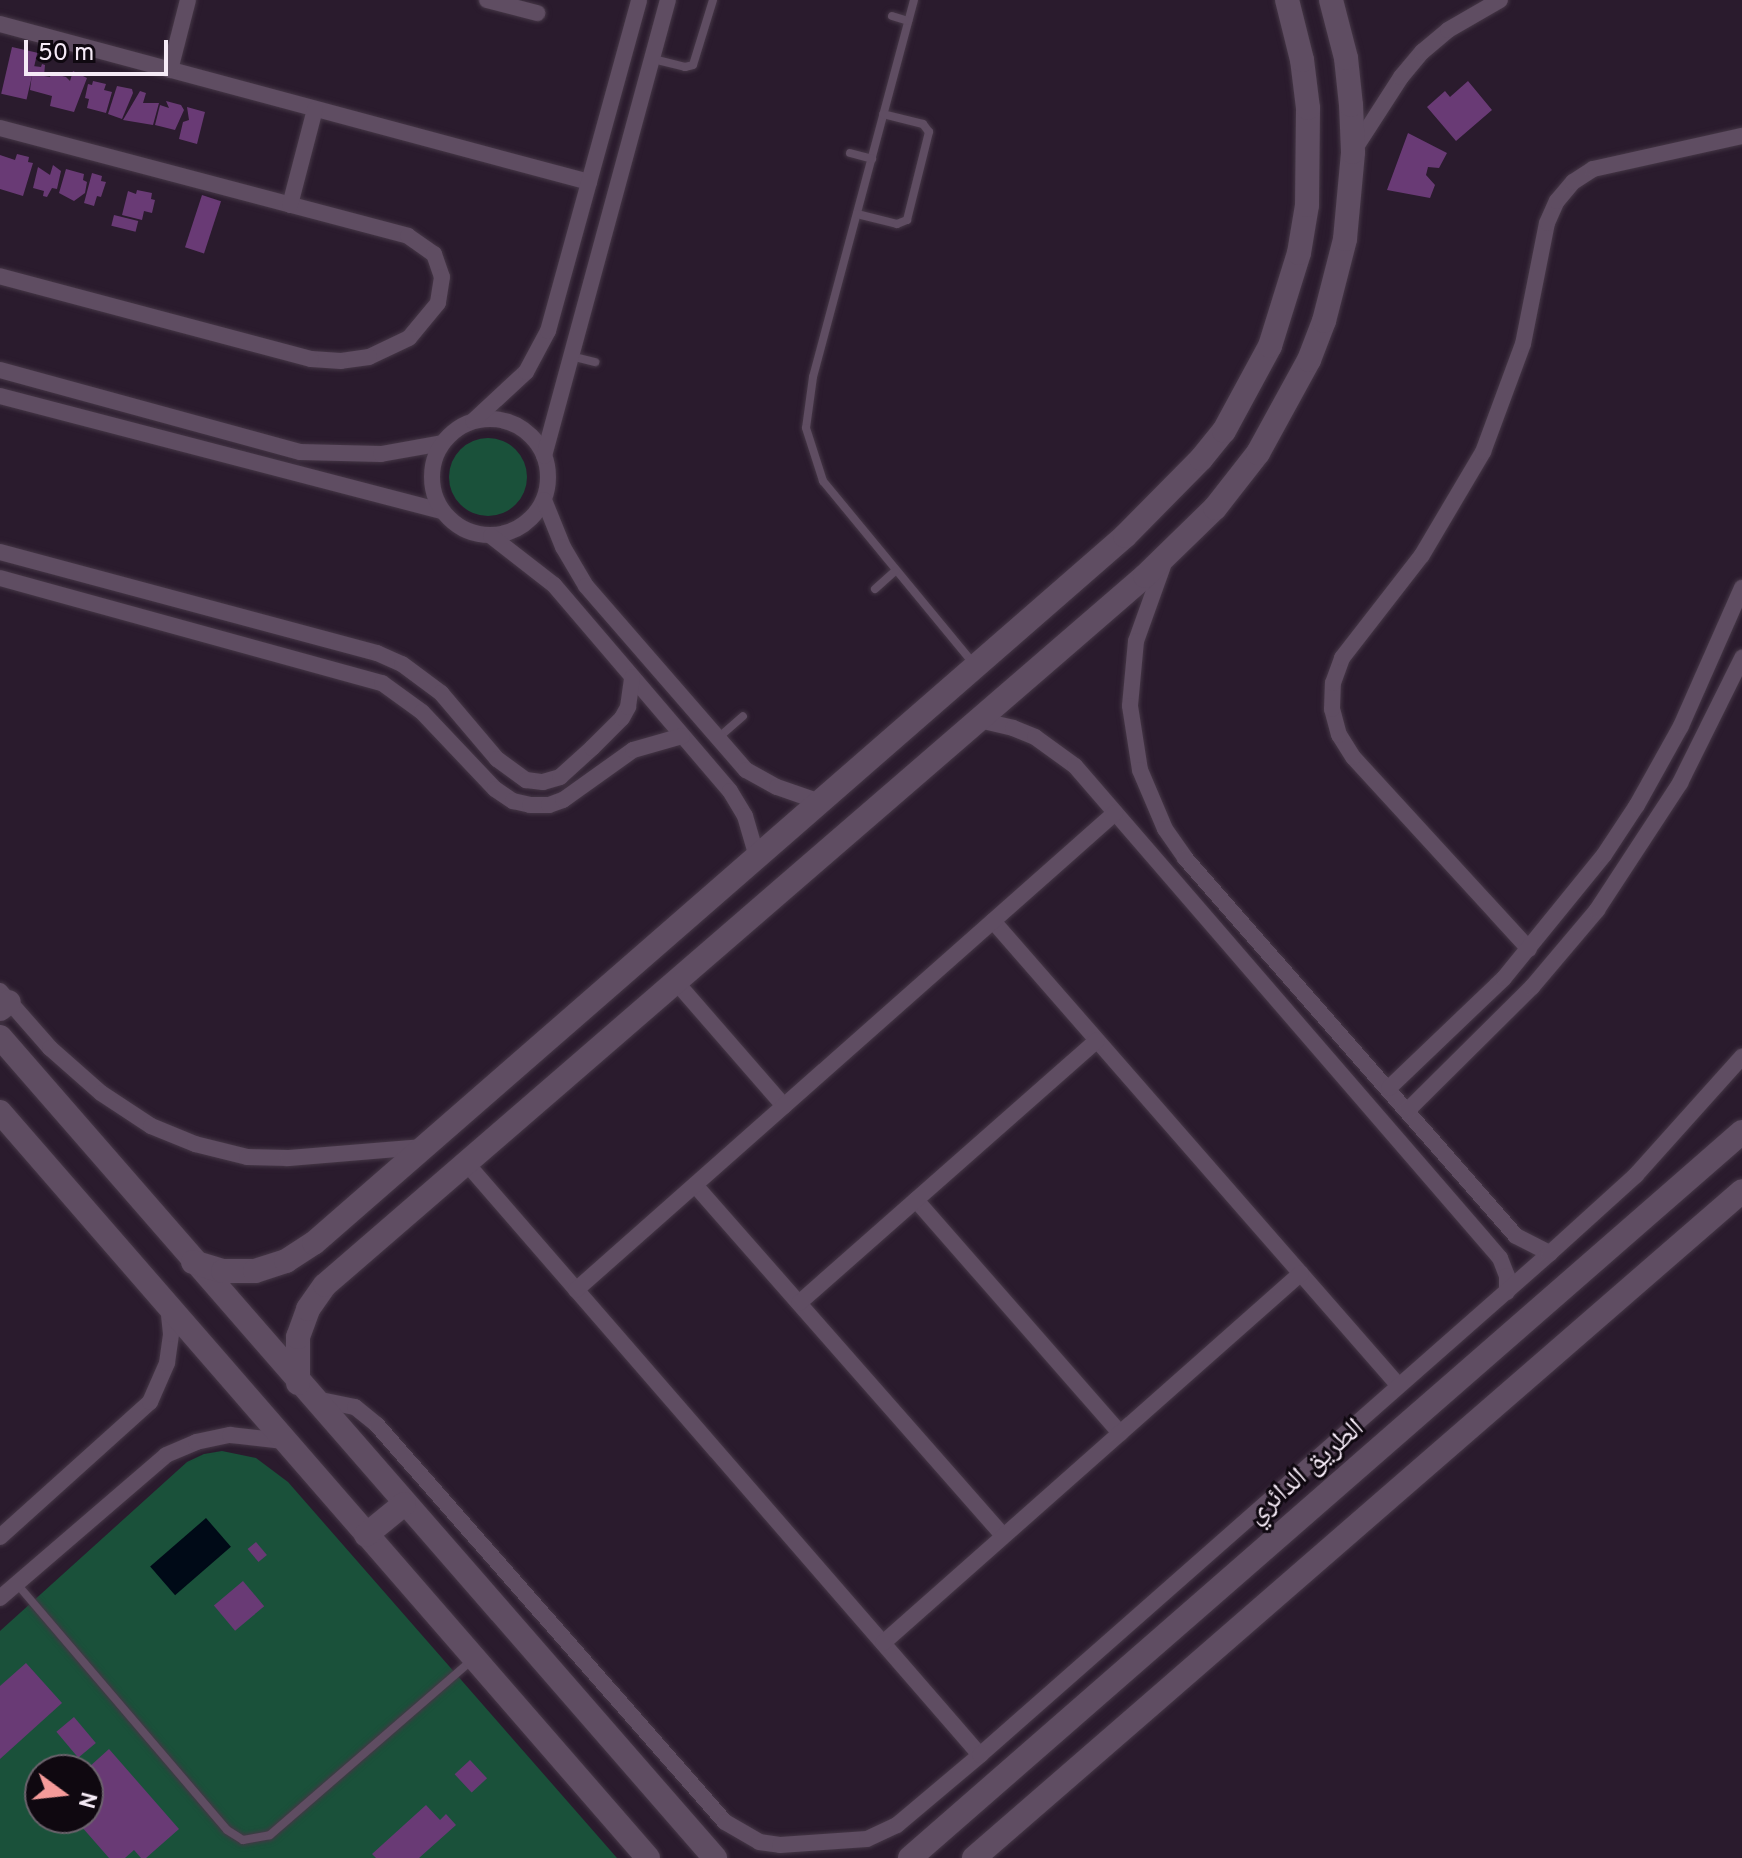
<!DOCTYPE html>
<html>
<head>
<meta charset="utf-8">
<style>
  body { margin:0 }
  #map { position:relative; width:1742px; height:1858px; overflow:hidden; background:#2a1b2d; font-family:Overpass,"Noto Naskh Arabic",sans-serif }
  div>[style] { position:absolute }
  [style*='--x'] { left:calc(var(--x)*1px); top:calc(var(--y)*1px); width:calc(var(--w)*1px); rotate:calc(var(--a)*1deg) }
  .green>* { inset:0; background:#1a513a }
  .round { border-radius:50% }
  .water>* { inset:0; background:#000a17; transform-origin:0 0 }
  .building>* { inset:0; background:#693a75; transform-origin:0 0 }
  .roads { filter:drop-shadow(0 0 2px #453746) drop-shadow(0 0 2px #453746) }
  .lane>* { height:8px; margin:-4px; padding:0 4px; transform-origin:4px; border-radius:4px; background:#5f4d62 }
  .street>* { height:16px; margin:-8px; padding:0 8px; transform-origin:8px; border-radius:8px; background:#5f4d62 }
  .street>.ring { margin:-8px; padding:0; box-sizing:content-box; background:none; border:16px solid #5f4d62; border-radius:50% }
  .secondary>* { height:24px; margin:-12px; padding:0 12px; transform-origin:12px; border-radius:12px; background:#5f4d62 }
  span { translate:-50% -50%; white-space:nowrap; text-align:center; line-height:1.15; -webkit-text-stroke:6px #0f0810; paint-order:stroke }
  .street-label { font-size:28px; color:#f5eaf6 }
  .north { position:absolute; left:24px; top:1754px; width:80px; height:80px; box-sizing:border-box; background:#0f0810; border:2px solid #6b626c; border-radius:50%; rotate:105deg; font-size:22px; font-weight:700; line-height:32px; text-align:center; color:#f5eaf6 }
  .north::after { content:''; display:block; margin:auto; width:28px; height:36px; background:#f59b9a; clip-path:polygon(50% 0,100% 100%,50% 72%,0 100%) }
  .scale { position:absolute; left:24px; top:40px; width:144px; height:36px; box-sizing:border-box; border:4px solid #f5eaf6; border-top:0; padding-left:10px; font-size:24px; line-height:28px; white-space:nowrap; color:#f5eaf6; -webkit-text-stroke:6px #0f0810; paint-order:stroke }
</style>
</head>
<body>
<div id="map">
  <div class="green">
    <div class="round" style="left:449px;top:438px;width:78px;height:78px"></div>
    <div style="clip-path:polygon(evenodd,222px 1451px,256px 1458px,288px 1482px,617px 1858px,0 1858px,0 1631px,187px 1462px,204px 1454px,222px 1451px,40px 1770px,88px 1770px,88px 1818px,40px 1818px,40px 1770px)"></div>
  </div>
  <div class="water">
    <div style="left:206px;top:1518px;width:38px;height:74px;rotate:49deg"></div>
  </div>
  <div class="building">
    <div style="left:12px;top:47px;width:26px;height:48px;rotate:13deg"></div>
    <div style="clip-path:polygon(42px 64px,45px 65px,44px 76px,50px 77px,51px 73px,66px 77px,70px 81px,73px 71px,87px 78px,74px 112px,50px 106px,52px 96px,30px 90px,33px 66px,41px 67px)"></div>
    <div style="clip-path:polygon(93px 81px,106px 84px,104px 90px,112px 92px,106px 113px,87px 108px,89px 99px,85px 98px,88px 84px,92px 85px)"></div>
    <div style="clip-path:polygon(1468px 81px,1492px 110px,1456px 141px,1427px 107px,1445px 91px,1450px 97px)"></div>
    <div style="clip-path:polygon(117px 86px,132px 89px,133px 93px,122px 119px,108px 114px)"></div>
    <div style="clip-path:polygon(140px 91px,146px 93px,143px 103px,159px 103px,153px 125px,123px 120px)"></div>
    <div style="clip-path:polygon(166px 101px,181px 105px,184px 110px,175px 130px,155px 125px,160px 105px,169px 108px)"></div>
    <div style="clip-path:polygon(187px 107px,205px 112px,197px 144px,179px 139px,183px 122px,189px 120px)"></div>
    <div style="clip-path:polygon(1408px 133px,1447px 153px,1439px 168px,1428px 167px,1426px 175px,1435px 185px,1430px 198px,1387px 190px)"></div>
    <div style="clip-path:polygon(17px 154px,29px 157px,28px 162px,33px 163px,23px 196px,0 189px,0 155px,15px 160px)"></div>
    <div style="clip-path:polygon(53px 165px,61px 171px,57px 189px,52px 188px,47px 197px,43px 196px,44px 191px,33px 188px,38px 167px,50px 175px)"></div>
    <div style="clip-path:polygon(66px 169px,84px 174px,83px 180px,87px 182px,85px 193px,74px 201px,59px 193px)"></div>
    <div style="clip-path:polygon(92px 173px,102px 176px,101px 181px,106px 182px,101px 197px,97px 196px,94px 206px,84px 203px)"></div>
    <div style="clip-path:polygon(137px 190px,152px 193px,151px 199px,155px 200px,152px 213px,144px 211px,142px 220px,122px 215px,128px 191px,136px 194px)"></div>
    <div style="left:202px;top:195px;width:20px;height:55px;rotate:18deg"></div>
    <div style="left:114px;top:215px;width:25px;height:11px;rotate:14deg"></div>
    <div style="left:256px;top:1542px;width:17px;height:11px;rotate:50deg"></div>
    <div style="left:243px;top:1581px;width:33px;height:38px;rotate:50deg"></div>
    <div style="clip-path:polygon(26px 1663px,62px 1703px,0 1759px,0 1686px)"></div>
    <div style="left:74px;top:1717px;width:34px;height:23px;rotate:50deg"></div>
    <div style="clip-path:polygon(109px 1749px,179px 1829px,146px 1858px,141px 1858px,134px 1850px,125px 1858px,109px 1858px,74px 1818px,88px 1818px,88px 1768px)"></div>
    <div style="left:470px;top:1760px;width:25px;height:21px;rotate:47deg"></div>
    <div style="clip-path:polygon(426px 1805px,440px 1820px,446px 1814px,456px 1825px,419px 1858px,376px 1858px,372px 1854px)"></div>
  </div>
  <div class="roads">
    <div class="lane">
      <div style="--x:914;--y:0;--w:390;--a:105"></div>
      <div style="--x:813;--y:377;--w:51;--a:97.8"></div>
      <div style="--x:806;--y:428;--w:56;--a:72.2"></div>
      <div style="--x:823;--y:481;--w:237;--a:50.5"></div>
      <div style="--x:892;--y:16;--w:17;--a:17"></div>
      <div style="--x:653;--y:59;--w:33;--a:14"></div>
      <div style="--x:685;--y:67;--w:8;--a:-14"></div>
      <div style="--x:693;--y:65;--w:68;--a:-72.9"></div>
      <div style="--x:850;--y:153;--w:23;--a:15"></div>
      <div style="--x:857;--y:214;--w:41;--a:14"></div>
      <div style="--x:897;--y:224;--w:11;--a:-22"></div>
      <div style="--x:907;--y:220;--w:91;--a:-76"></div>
      <div style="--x:929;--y:132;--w:10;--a:-127"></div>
      <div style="--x:923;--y:124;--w:41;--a:-166"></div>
      <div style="--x:571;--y:356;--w:25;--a:14"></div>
      <div style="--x:875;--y:589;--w:27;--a:-42"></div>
      <div style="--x:718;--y:738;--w:33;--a:-41"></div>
      <div style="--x:17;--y:1584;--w:323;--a:49.5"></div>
      <div style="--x:227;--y:1830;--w:19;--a:32"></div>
      <div style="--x:243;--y:1840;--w:27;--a:-10"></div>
      <div style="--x:270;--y:1835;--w:269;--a:-40.9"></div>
    </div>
    <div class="street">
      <div style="--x:487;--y:0;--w:52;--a:14.6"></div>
      <div style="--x:0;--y:24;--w:610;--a:15.02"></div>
      <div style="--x:170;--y:70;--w:72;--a:-75.6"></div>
      <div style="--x:0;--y:128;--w:422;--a:14.8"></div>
      <div style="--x:408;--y:236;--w:32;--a:35"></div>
      <div style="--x:434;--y:254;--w:24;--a:71"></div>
      <div style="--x:442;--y:277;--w:26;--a:99"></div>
      <div style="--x:438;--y:303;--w:45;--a:129.6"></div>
      <div style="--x:409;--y:338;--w:44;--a:154.6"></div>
      <div style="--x:369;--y:357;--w:28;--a:172"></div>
      <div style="--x:341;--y:361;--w:30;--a:-176"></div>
      <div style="--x:311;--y:359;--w:322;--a:-165.1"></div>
      <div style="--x:1354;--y:150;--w:87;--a:-57.2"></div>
      <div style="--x:1401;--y:77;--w:33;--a:-50"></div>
      <div style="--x:1422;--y:52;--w:34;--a:-40"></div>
      <div style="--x:1448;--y:30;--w:60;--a:-30"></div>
      <div style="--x:290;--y:205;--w:99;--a:-75.4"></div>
      <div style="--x:0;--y:370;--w:311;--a:15.3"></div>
      <div style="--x:300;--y:452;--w:81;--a:1.4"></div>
      <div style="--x:381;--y:454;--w:62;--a:-10.2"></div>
      <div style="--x:0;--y:396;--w:457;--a:14.6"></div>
      <div class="ring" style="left:432px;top:419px;width:100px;height:100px"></div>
      <div style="--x:473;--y:421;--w:72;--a:-42.8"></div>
      <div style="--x:526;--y:372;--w:47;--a:-61.8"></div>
      <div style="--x:548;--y:331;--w:343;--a:-74.6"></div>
      <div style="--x:544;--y:456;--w:473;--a:-74.8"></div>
      <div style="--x:544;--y:500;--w:51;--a:68"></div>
      <div style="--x:563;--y:547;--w:45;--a:59.5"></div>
      <div style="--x:586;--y:586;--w:244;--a:49"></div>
      <div style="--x:746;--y:770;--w:35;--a:29"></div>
      <div style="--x:777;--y:787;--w:46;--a:19.2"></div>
      <div style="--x:491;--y:536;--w:80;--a:37.9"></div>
      <div style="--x:554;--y:585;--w:271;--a:49.5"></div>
      <div style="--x:730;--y:791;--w:29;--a:59"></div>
      <div style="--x:745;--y:816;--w:43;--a:73.7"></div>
      <div style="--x:0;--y:552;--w:390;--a:15"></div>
      <div style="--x:377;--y:653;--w:27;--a:24"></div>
      <div style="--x:402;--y:664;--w:49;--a:36.6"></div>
      <div style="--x:441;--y:693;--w:87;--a:49.7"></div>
      <div style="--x:497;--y:759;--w:36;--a:36"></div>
      <div style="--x:526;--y:780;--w:17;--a:7"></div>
      <div style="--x:543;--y:782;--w:18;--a:-16"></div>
      <div style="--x:560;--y:777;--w:43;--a:-42.2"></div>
      <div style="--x:592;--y:748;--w:42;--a:-45"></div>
      <div style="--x:622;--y:718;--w:13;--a:-61"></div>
      <div style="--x:628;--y:707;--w:30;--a:-82"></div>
      <div style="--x:1164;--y:563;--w:83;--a:109.7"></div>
      <div style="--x:1136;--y:641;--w:65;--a:95.3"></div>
      <div style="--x:1130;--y:706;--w:65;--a:81.1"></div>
      <div style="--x:1140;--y:770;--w:64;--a:67"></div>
      <div style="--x:1165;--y:829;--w:35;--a:55"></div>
      <div style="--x:1185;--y:858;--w:502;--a:48.79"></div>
      <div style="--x:1516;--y:1236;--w:38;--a:27"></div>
      <div style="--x:0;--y:578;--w:396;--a:15.4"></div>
      <div style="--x:382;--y:683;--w:49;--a:35.9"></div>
      <div style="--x:422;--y:712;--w:106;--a:46.5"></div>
      <div style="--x:495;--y:789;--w:22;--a:34"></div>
      <div style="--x:513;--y:801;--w:17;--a:13"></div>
      <div style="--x:530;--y:805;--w:19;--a:0"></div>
      <div style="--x:549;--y:805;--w:15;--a:-20"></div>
      <div style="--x:563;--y:800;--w:86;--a:-35.5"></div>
      <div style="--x:633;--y:750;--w:51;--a:-15.9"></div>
      <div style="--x:979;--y:720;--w:35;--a:13"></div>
      <div style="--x:1013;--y:728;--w:24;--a:22"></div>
      <div style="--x:1035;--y:737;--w:49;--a:35.9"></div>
      <div style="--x:1075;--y:766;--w:650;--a:49.18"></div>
      <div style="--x:1500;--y:1258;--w:19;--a:69"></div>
      <div style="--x:1507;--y:1276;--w:16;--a:90"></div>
      <div style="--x:993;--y:921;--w:616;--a:48.88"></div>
      <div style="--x:1529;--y:949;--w:260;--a:-132.5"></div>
      <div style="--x:1353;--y:757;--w:26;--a:-122"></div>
      <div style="--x:1339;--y:735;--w:27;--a:-105"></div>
      <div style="--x:1332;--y:709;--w:26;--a:-88"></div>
      <div style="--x:1333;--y:683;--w:27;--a:-70"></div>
      <div style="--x:1342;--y:658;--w:130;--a:-52.2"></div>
      <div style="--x:1422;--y:555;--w:120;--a:-59.4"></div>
      <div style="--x:1483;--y:452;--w:115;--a:-69.7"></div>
      <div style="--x:1523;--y:344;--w:123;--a:-78.8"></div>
      <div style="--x:1547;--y:223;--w:24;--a:-66"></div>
      <div style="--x:1557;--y:201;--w:25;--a:-50"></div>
      <div style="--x:1573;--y:182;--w:24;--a:-33"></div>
      <div style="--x:1593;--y:169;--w:153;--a:-12.5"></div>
      <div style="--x:677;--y:983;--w:163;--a:49"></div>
      <div style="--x:0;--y:991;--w:76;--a:48.7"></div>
      <div style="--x:50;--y:1048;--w:68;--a:41.4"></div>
      <div style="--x:101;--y:1093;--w:60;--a:33.4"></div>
      <div style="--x:151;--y:1126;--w:48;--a:22.2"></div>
      <div style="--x:195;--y:1144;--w:54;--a:14"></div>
      <div style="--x:247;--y:1157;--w:41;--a:1.4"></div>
      <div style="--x:288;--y:1158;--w:134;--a:-4.7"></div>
      <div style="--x:1389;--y:1088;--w:159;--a:-43.7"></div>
      <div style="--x:1504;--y:978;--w:159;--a:-50.9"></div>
      <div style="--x:1604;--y:855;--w:60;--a:-56.6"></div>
      <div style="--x:1637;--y:805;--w:90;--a:-60.9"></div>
      <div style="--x:1681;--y:726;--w:151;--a:-66.2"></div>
      <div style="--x:1407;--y:1111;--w:176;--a:-44.8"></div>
      <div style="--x:1532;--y:987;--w:101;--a:-49.8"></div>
      <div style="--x:1597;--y:910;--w:152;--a:-56.8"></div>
      <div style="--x:1680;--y:783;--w:140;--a:-63.6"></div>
      <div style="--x:468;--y:1165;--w:781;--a:49.05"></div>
      <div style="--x:695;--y:1185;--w:467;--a:48.7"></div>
      <div style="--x:916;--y:1200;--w:310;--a:48.8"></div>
      <div style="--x:576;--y:1290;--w:720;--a:-41.51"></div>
      <div style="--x:799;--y:1303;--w:397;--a:-41.4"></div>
      <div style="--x:311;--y:1398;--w:45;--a:11.6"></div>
      <div style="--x:355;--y:1407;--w:28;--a:39"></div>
      <div style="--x:377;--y:1425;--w:528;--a:48.76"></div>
      <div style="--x:725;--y:1822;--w:39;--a:30"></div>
      <div style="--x:759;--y:1842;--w:21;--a:8"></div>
      <div style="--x:780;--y:1845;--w:87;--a:-3.9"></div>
      <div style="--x:867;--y:1839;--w:33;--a:-25"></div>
      <div style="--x:897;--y:1825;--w:109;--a:-40.1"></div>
      <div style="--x:980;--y:1755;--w:760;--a:-41.37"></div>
      <div style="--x:1550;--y:1253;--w:116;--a:-42.2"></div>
      <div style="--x:1636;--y:1175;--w:159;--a:-48.1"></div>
      <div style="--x:0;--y:1537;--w:202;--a:-42"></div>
      <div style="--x:150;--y:1402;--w:43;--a:-66.4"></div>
      <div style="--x:167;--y:1363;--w:29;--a:-82"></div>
      <div style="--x:171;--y:1334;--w:27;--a:-96"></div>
      <div style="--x:0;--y:1598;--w:219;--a:-40.7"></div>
      <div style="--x:166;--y:1455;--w:33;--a:-23"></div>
      <div style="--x:196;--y:1442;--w:35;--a:-12"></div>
      <div style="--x:230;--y:1435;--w:54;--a:6.3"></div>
      <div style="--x:883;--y:1643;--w:558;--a:-41.51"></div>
    </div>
    <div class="secondary">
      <div style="--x:0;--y:1009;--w:11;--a:-38"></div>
      <div style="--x:0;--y:1037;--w:1089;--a:48.95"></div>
      <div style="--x:0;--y:1112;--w:988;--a:49.02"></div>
      <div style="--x:193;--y:1262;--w:31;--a:17"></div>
      <div style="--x:223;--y:1271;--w:32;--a:0"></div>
      <div style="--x:255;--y:1271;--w:33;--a:-18"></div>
      <div style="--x:286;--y:1261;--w:33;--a:-33"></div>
      <div style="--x:314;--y:1243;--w:1076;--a:-41.08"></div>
      <div style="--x:1125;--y:536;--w:108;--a:-45.4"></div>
      <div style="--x:1201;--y:459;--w:36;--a:-51"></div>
      <div style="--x:1224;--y:431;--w:97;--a:-61.6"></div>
      <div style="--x:1270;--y:346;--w:97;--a:-72.7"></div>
      <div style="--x:1299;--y:253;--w:49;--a:-80.5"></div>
      <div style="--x:1307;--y:205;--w:97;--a:-89.4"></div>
      <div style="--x:1308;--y:108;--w:48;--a:-97.1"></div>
      <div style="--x:1302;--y:60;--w:62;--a:-104"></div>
      <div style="--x:298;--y:1383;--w:46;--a:-90"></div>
      <div style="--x:298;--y:1337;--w:30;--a:-70"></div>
      <div style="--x:308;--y:1309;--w:29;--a:-55"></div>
      <div style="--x:325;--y:1285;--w:1084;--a:-40.85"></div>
      <div style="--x:1145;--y:576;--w:98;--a:-44.2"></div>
      <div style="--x:1215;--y:508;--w:70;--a:-52"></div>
      <div style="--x:1258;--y:453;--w:106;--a:-61.3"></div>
      <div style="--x:1309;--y:360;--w:42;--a:-69"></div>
      <div style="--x:1324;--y:321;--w:85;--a:-75.6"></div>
      <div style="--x:1345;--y:239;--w:87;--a:-84.7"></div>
      <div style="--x:1353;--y:152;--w:47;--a:-92.4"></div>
      <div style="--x:1351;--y:105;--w:47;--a:-96.1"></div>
      <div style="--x:1346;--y:58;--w:60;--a:-104.5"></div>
      <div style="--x:366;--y:1535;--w:49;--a:-39.2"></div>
      <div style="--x:910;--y:1858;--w:1104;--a:-41.11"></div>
      <div style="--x:974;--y:1858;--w:1017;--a:-40.97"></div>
    </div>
  </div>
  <div class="street-label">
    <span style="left:1306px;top:1472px;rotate:-41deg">الطريق الدائري</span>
  </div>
  <div class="north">N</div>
  <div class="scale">50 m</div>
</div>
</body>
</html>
